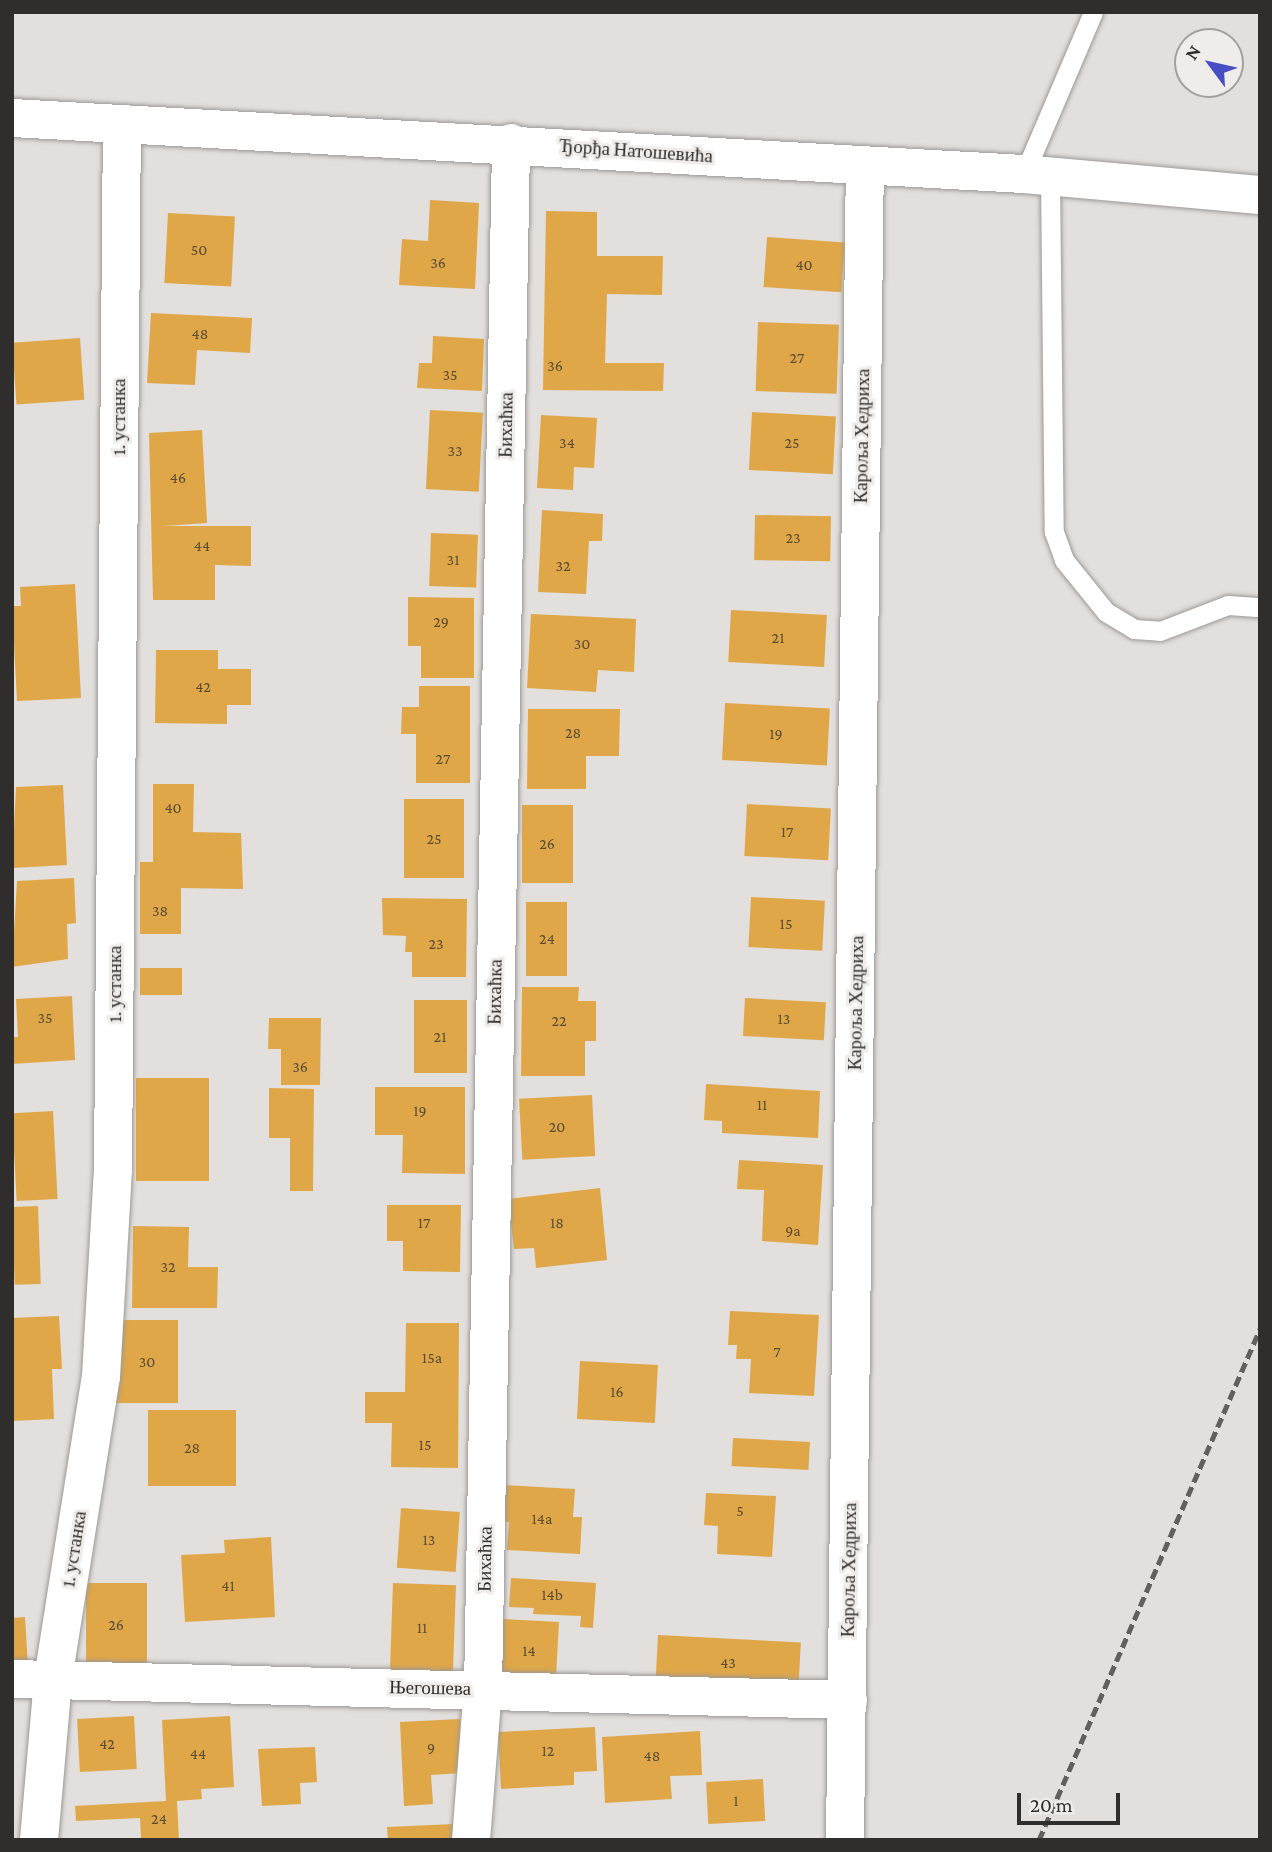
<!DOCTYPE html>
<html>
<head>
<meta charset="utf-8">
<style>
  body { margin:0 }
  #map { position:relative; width:1272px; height:1852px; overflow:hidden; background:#e2dfdc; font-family:"Crimson Pro",serif }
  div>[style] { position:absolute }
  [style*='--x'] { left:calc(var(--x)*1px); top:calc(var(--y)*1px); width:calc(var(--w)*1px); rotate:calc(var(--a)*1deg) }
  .building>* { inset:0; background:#dfa748; transform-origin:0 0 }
  .roads { filter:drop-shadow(0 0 2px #9c9996) drop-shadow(0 0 2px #9c9996) }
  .lane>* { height:19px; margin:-9.5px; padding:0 9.5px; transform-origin:9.5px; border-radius:9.5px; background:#fff }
  .street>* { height:38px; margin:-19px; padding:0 19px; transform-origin:19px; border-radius:19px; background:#fff }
  .secondary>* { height:38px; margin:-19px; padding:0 19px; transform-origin:19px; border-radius:19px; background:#fff }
  .rail>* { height:5px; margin-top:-2.5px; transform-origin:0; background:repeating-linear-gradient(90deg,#62605f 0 10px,transparent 0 15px) }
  span { translate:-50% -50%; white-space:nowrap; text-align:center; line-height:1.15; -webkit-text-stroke:6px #efece9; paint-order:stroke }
  .number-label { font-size:16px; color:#5b4c34 }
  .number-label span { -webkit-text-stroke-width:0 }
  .street-label { font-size:19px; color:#2f2e2d }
  .frame { position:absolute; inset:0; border:14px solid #2f2e2d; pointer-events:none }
  .north { position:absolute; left:1174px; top:28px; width:70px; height:70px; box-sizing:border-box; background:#efece9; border:2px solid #a2a09e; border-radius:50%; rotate:303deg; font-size:19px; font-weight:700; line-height:28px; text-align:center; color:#2f2e2d }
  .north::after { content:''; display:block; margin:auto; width:24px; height:32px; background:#484fc5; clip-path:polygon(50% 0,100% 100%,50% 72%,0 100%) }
  .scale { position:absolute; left:1017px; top:1793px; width:103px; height:32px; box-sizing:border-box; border:4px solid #2f2e2d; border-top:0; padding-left:9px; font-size:21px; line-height:24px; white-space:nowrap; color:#2f2e2d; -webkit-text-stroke:5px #efece9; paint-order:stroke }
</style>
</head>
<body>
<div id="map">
  <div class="building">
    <div style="clip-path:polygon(430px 200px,479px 203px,475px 289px,399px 285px,402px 239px,428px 241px)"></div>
    <div style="clip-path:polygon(546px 211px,597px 212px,597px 256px,663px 256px,662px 295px,607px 294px,605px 363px,664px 363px,663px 391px,543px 390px)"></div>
    <div style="left:168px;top:213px;width:67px;height:70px;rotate:3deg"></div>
    <div style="left:767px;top:237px;width:78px;height:50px;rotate:4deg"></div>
    <div style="clip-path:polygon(151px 313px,252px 318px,250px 353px,197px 350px,195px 385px,147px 383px)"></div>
    <div style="left:758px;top:322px;width:81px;height:69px;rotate:2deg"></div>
    <div style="clip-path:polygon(433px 336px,484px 339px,482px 391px,417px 388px,419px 363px,432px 363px)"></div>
    <div style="left:80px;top:338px;width:62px;height:68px;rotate:86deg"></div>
    <div style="left:430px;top:410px;width:53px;height:79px;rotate:3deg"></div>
    <div style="left:752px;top:412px;width:84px;height:58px;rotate:3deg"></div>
    <div style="clip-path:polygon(541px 415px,597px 418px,594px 468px,574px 467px,573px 490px,537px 488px)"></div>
    <div style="clip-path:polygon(202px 430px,207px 523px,164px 526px,251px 526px,251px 566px,215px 565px,215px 600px,153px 600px,149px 433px)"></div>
    <div style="clip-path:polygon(542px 510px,603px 514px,602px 541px,589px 541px,586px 594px,538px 592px)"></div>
    <div style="left:755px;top:515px;width:76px;height:45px;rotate:1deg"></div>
    <div style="left:431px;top:533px;width:47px;height:53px;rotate:2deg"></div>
    <div style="clip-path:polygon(75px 584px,81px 698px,17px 701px,12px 606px,21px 606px,20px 587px)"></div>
    <div style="clip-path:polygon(408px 597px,474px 598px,474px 678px,421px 678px,421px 646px,408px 646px)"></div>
    <div style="left:731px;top:610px;width:96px;height:52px;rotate:3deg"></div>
    <div style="clip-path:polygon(531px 614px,636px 619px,634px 672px,598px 670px,596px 692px,527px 688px)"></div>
    <div style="clip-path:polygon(156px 650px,218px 650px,218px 669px,251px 669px,251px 705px,227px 705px,227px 724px,155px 723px)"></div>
    <div style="clip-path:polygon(419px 686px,470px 686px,470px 783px,416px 783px,416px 734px,401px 734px,402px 707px,419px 707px)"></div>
    <div style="left:725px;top:703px;width:105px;height:57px;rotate:3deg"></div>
    <div style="clip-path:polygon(528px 709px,620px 709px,619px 756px,586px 756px,586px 789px,527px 789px)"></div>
    <div style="clip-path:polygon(153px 784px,194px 784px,193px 832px,241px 833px,243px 889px,181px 888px,181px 934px,140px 934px,140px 862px,153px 862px)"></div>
    <div style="clip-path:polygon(63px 785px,67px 865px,12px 868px,16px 787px)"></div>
    <div style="left:404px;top:799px;width:60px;height:79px"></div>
    <div style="left:747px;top:804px;width:84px;height:52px;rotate:3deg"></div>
    <div style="left:522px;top:805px;width:51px;height:78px"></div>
    <div style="clip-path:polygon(74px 878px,76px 923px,67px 924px,68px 959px,12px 967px,17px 881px)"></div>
    <div style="left:751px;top:897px;width:74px;height:50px;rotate:3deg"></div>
    <div style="clip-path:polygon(382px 898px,467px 899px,466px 977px,412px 977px,412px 952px,405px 952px,406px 936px,383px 935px)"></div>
    <div style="left:526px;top:902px;width:41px;height:74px"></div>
    <div style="left:140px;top:968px;width:42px;height:27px"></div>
    <div style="clip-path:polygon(522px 987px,579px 987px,578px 1001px,596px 1001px,596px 1041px,585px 1041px,585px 1076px,521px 1076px)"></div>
    <div style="clip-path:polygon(72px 996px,75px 1060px,12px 1064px,12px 1037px,18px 1037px,16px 999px)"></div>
    <div style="left:745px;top:998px;width:81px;height:38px;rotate:3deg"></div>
    <div style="left:414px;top:1000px;width:53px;height:73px"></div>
    <div style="clip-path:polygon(269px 1018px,321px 1018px,320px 1085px,281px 1085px,281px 1049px,268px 1049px)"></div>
    <div style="left:136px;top:1078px;width:73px;height:103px"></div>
    <div style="clip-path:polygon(706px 1084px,820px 1091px,818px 1138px,722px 1133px,722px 1121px,704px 1120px)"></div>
    <div style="clip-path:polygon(375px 1087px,465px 1087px,465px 1174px,402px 1173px,403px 1135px,375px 1135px)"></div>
    <div style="clip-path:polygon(269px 1088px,314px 1089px,313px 1191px,290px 1191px,290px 1138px,269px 1138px)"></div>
    <div style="left:592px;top:1095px;width:61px;height:73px;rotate:87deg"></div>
    <div style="left:53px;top:1111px;width:88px;height:41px;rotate:87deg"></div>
    <div style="clip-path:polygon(739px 1160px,823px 1165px,818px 1245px,762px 1241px,764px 1190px,737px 1189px)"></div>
    <div style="clip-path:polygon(600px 1188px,607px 1260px,536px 1268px,534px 1248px,514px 1249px,508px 1199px)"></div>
    <div style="clip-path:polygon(387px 1205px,461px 1205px,460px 1272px,403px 1271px,403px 1241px,387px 1241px)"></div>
    <div style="left:38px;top:1206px;width:78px;height:26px;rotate:88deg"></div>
    <div style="clip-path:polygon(133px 1226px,189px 1227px,188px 1267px,218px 1267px,217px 1308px,132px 1308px)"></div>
    <div style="clip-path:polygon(730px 1311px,819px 1315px,814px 1396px,749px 1393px,751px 1359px,736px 1359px,737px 1345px,728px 1345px)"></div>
    <div style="clip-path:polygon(59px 1316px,62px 1369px,52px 1369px,54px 1419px,12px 1421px,12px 1318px)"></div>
    <div style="left:116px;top:1320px;width:62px;height:83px"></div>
    <div style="clip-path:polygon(406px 1323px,459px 1323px,458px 1468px,391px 1467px,392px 1423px,365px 1423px,365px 1392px,405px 1392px)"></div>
    <div style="left:580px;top:1361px;width:78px;height:58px;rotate:3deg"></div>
    <div style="left:148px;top:1410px;width:88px;height:76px"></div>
    <div style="left:733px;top:1438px;width:77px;height:28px;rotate:3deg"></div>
    <div style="clip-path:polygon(503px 1485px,575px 1489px,573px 1517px,582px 1517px,580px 1554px,507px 1550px,509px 1522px,501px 1521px)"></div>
    <div style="clip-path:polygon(706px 1493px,776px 1496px,772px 1557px,717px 1554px,718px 1526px,704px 1525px)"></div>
    <div style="left:401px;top:1508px;width:59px;height:60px;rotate:4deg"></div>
    <div style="clip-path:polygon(271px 1537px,275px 1617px,185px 1622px,181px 1555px,225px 1553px,224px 1540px)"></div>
    <div style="clip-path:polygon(511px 1578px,596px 1583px,593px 1628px,580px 1627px,581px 1616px,533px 1614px,534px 1608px,509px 1607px)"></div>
    <div style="left:86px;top:1583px;width:61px;height:84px"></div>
    <div style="left:393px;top:1583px;width:63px;height:87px;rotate:2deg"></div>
    <div style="clip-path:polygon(25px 1617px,28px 1666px,12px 1667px,12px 1618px)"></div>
    <div style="left:503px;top:1619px;width:56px;height:61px;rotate:3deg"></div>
    <div style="left:658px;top:1635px;width:143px;height:48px;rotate:3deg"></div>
    <div style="left:134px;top:1716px;width:53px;height:57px;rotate:87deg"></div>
    <div style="clip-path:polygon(230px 1716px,234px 1787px,201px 1789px,202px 1799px,177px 1801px,179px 1840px,141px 1840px,140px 1818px,76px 1821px,75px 1806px,166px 1801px,162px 1720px)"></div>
    <div style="clip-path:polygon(460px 1719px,462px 1773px,431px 1775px,433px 1804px,404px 1806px,400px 1722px)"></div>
    <div style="clip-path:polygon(595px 1727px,597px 1771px,574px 1772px,574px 1785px,501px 1789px,498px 1732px)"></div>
    <div style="clip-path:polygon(700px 1731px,702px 1775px,670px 1776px,672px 1799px,605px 1803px,602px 1737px)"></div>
    <div style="clip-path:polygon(315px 1747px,317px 1782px,300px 1783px,301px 1804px,262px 1806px,258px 1749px)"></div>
    <div style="left:763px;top:1779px;width:42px;height:57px;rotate:87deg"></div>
    <div style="clip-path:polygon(454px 1824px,454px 1840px,388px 1840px,387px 1827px)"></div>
  </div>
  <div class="roads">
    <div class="lane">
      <div style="--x:1024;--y:174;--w:176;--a:-66.9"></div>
      <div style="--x:1050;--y:177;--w:355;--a:89.4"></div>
      <div style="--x:1054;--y:532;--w:30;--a:70"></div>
      <div style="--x:1064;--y:560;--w:67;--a:51.1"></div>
      <div style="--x:1106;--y:612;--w:33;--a:31"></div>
      <div style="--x:1134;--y:629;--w:26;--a:4"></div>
      <div style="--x:1160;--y:631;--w:73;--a:-20.9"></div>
      <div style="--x:1228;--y:605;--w:32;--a:4"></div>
    </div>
    <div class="street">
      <div style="--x:12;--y:1679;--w:836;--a:1.44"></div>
      <div style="--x:39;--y:1840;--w:162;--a:-85"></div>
      <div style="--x:53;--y:1679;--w:306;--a:-81"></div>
      <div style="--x:101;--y:1377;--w:208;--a:-86.7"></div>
      <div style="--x:113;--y:1169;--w:1045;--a:-89.51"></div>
      <div style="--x:471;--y:1840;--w:151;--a:-85.5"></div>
      <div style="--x:483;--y:1689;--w:1546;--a:-88.96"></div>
      <div style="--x:845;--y:1840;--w:1674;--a:-89.32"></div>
    </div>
    <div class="secondary">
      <div style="--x:12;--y:118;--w:1014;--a:3.17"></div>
      <div style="--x:1024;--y:174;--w:237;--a:5.1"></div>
    </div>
  </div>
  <div class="rail">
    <div style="--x:1039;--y:1840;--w:557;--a:-66.61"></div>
  </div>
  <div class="number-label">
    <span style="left:199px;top:250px">50</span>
    <span style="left:438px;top:263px">36</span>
    <span style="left:804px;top:265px">40</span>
    <span style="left:200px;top:334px">48</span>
    <span style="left:797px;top:358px">27</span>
    <span style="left:555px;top:366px">36</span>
    <span style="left:450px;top:375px">35</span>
    <span style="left:567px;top:443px">34</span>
    <span style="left:792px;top:443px">25</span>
    <span style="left:455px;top:451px">33</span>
    <span style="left:178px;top:478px">46</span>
    <span style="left:793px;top:538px">23</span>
    <span style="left:202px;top:546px">44</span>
    <span style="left:453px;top:560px">31</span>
    <span style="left:563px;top:566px">32</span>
    <span style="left:441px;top:622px">29</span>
    <span style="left:778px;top:638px">21</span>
    <span style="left:582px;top:644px">30</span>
    <span style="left:203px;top:687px">42</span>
    <span style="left:573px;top:733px">28</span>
    <span style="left:776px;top:734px">19</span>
    <span style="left:443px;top:759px">27</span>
    <span style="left:173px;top:808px">40</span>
    <span style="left:787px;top:832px">17</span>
    <span style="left:434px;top:839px">25</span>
    <span style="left:547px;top:844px">26</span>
    <span style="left:160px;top:911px">38</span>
    <span style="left:786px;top:924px">15</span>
    <span style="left:547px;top:939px">24</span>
    <span style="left:436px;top:944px">23</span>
    <span style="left:45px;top:1018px">35</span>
    <span style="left:784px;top:1019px">13</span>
    <span style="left:559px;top:1021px">22</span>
    <span style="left:440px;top:1037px">21</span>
    <span style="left:300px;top:1067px">36</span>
    <span style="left:762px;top:1105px">11</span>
    <span style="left:420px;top:1111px">19</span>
    <span style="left:557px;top:1127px">20</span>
    <span style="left:424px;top:1223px">17</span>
    <span style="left:557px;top:1223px">18</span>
    <span style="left:793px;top:1231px">9a</span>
    <span style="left:168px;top:1267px">32</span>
    <span style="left:777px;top:1352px">7</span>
    <span style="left:432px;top:1358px">15a</span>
    <span style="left:147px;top:1362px">30</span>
    <span style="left:617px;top:1392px">16</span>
    <span style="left:425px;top:1445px">15</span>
    <span style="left:192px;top:1448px">28</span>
    <span style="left:740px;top:1511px">5</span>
    <span style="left:542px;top:1519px">14a</span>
    <span style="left:429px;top:1540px">13</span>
    <span style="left:228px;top:1586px">41</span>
    <span style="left:552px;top:1595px">14b</span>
    <span style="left:116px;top:1625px">26</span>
    <span style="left:422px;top:1628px">11</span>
    <span style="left:529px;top:1651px">14</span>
    <span style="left:728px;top:1663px">43</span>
    <span style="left:107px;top:1744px">42</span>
    <span style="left:431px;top:1748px">9</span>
    <span style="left:548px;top:1751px">12</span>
    <span style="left:198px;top:1754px">44</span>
    <span style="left:652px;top:1756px">48</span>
    <span style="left:736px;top:1801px">1</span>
    <span style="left:159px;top:1819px">24</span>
  </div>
  <div class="street-label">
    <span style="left:636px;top:151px;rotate:4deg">Ђорђа Натошевића</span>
    <span style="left:119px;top:417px;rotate:-90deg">1. устанка</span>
    <span style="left:506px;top:425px;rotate:-89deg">Бихаћка</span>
    <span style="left:862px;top:436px;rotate:-89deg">Кароља Хедриха</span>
    <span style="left:115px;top:984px;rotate:-90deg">1. устанка</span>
    <span style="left:495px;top:992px;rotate:-89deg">Бихаћка</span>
    <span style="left:856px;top:1003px;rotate:-89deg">Кароља Хедриха</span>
    <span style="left:74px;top:1549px;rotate:-81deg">1. устанка</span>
    <span style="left:485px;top:1559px;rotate:-89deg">Бихаћка</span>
    <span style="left:849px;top:1570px;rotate:-89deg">Кароља Хедриха</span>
    <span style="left:430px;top:1688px;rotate:1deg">Његошева</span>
  </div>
  <div class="frame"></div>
  <div class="north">N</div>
  <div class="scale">20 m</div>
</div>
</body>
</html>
